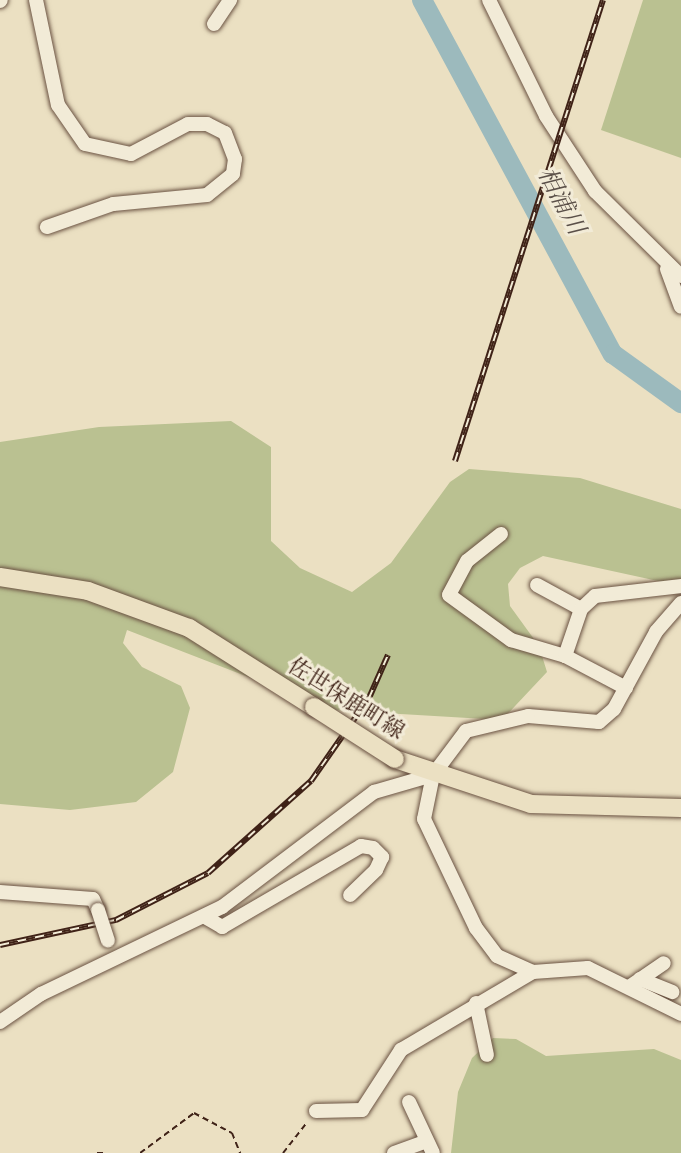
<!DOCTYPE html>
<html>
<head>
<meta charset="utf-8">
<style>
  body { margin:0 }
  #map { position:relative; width:681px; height:1153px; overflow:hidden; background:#ebe0c2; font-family:"IM FELL French Canon","Noto Serif JP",serif }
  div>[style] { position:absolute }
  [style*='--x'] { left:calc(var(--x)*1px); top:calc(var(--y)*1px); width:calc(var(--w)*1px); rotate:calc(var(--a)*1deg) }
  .green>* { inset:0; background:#bac191 }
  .river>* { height:20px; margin:-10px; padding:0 10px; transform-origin:10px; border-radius:10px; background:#9cbabd }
  .path>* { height:2px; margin-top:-1px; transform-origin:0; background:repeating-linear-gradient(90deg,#3f2217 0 6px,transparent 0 10px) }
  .roads { filter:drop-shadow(0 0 2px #6a5242) drop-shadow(0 0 2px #6a5242) }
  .minor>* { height:14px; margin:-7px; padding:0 7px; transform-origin:7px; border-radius:7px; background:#f2ebd7 }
  .major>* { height:18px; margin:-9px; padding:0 9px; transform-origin:9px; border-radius:9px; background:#ebe0c2 }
  .rail>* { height:6px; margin-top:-3px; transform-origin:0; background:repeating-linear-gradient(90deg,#f2ebd7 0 9px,#3f2217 0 18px); box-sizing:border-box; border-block:2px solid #3f2217 }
  .bridges { filter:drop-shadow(0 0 2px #6a5242) drop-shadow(0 0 2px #6a5242) }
  .minor-bridge>* { height:14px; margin:-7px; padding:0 7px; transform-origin:7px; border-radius:7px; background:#f2ebd7 }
  .major-bridge>* { height:18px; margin:-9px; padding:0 9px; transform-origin:9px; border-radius:9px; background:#ebe0c2 }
  span { translate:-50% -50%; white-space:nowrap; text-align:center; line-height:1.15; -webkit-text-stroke:6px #f2ebd7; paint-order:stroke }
  .street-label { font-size:22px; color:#3f2217 }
  .water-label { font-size:24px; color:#5b5049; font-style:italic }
</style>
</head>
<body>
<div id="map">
  <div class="green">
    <div style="clip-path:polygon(643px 0,681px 0,681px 158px,601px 130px)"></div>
    <div style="clip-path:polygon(231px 421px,271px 447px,271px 541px,300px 568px,352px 592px,391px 563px,450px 482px,469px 469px,580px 478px,681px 509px,681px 586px,543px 556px,520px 568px,508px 584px,510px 606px,539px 646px,547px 672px,502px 720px,333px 710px,127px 630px,123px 643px,142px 667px,181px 686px,190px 708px,173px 772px,136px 802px,70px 810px,0 804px,0 442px,99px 427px)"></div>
    <div style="clip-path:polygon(493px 1038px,516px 1039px,546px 1056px,654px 1049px,681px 1060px,681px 1153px,451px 1153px,458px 1092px,472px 1058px)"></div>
  </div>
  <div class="river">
    <div style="--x:422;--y:0;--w:402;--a:61.7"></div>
    <div style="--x:613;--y:354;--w:84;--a:35.8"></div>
  </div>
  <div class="path">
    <div style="--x:97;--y:1153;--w:6;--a:0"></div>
    <div style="--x:140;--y:1153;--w:67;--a:-36.5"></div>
    <div style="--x:194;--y:1113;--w:43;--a:27.8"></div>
    <div style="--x:232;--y:1133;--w:22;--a:68"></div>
    <div style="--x:283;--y:1153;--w:39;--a:-52"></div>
  </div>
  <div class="roads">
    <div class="minor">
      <div style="--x:36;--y:0;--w:107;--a:78.2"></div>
      <div style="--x:58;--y:105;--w:47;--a:55.3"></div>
      <div style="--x:85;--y:144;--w:47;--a:12.3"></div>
      <div style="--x:131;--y:154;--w:64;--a:-27.8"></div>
      <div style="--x:188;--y:124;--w:19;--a:0"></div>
      <div style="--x:207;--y:124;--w:20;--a:27"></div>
      <div style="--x:225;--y:133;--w:28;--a:69"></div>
      <div style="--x:235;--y:159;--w:15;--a:98"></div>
      <div style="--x:233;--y:174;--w:33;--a:141"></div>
      <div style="--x:207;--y:195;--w:94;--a:174.5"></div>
      <div style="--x:113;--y:204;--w:70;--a:160.8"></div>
      <div style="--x:489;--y:0;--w:129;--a:63.8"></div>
      <div style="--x:546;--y:116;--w:90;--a:56.8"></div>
      <div style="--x:595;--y:191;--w:121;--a:44.7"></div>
      <div style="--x:0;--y:1;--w:1;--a:-45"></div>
      <div style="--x:214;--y:24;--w:29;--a:-56"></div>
      <div style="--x:667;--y:269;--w:40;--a:69.8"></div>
      <div style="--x:501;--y:534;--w:43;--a:141.5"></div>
      <div style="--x:467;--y:561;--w:38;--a:118"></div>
      <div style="--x:449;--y:595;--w:77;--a:36"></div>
      <div style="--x:511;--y:640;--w:56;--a:16.5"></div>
      <div style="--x:537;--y:585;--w:50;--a:28.6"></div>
      <div style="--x:681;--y:603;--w:38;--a:131"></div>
      <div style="--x:656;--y:632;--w:88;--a:118.6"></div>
      <div style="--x:614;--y:709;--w:20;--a:139"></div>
      <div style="--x:599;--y:722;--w:71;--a:-175.2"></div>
      <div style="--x:528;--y:716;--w:64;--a:166.4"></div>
      <div style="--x:466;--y:731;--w:55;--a:126.9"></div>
      <div style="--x:433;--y:775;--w:45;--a:101.6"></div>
      <div style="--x:424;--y:819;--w:121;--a:64.5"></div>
      <div style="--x:476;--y:928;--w:35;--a:53"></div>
      <div style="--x:497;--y:956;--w:39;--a:24"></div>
      <div style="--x:533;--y:972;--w:55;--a:-4.2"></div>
      <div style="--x:588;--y:968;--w:104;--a:26.3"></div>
      <div style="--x:626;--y:688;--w:69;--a:-152.3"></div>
      <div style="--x:565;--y:656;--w:50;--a:-71.2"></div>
      <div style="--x:581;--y:609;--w:19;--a:-43"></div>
      <div style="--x:595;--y:596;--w:87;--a:-6.6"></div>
      <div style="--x:0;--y:892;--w:93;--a:4.3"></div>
      <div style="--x:93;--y:899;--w:12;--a:66"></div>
      <div style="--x:205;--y:917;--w:20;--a:30"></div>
      <div style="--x:222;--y:927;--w:161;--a:-30.2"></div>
      <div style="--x:361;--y:846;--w:12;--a:9"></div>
      <div style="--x:373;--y:848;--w:13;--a:45"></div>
      <div style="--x:382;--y:857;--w:14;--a:115"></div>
      <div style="--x:376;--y:870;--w:36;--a:136"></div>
      <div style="--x:640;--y:979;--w:35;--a:22"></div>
      <div style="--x:629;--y:987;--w:42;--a:-34.4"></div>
      <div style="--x:476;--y:1003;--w:53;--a:78.1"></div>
      <div style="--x:0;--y:1022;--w:50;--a:-34.3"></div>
      <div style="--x:41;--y:994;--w:201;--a:-25.7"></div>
      <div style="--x:222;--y:907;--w:191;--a:-37.1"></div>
      <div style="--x:374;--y:792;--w:61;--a:-16.1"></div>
      <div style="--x:409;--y:1102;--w:56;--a:64.8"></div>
      <div style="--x:316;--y:1111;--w:46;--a:-1.2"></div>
      <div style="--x:362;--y:1110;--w:72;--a:-57"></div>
      <div style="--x:401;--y:1050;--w:153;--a:-30.6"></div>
      <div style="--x:394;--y:1153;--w:33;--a:-20"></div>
    </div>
    <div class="major">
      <div style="--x:0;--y:577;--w:89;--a:9"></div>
      <div style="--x:88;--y:591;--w:108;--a:20.1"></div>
      <div style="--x:189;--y:628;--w:148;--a:32.3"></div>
      <div style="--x:395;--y:759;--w:143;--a:18.3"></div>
      <div style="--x:531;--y:804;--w:150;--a:1.5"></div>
    </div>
  </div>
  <div class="rail">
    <div style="--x:455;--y:461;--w:484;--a:-72.2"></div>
    <div style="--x:0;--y:945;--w:119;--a:-12.2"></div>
    <div style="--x:116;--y:920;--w:103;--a:-27.1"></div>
    <div style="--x:208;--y:873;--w:138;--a:-41.8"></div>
    <div style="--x:311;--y:781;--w:101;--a:-55.1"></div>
    <div style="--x:369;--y:698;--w:47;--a:-66.2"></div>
  </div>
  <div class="bridges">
    <div class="minor-bridge">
      <div style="--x:98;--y:910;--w:32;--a:72"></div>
    </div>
    <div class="major-bridge">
      <div style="--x:314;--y:707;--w:96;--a:32.7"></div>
    </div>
  </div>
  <div class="street-label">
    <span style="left:346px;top:699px;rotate:32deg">佐世保鹿町線</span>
  </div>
  <div class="water-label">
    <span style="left:561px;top:201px;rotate:62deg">相浦川</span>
  </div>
</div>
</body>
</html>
